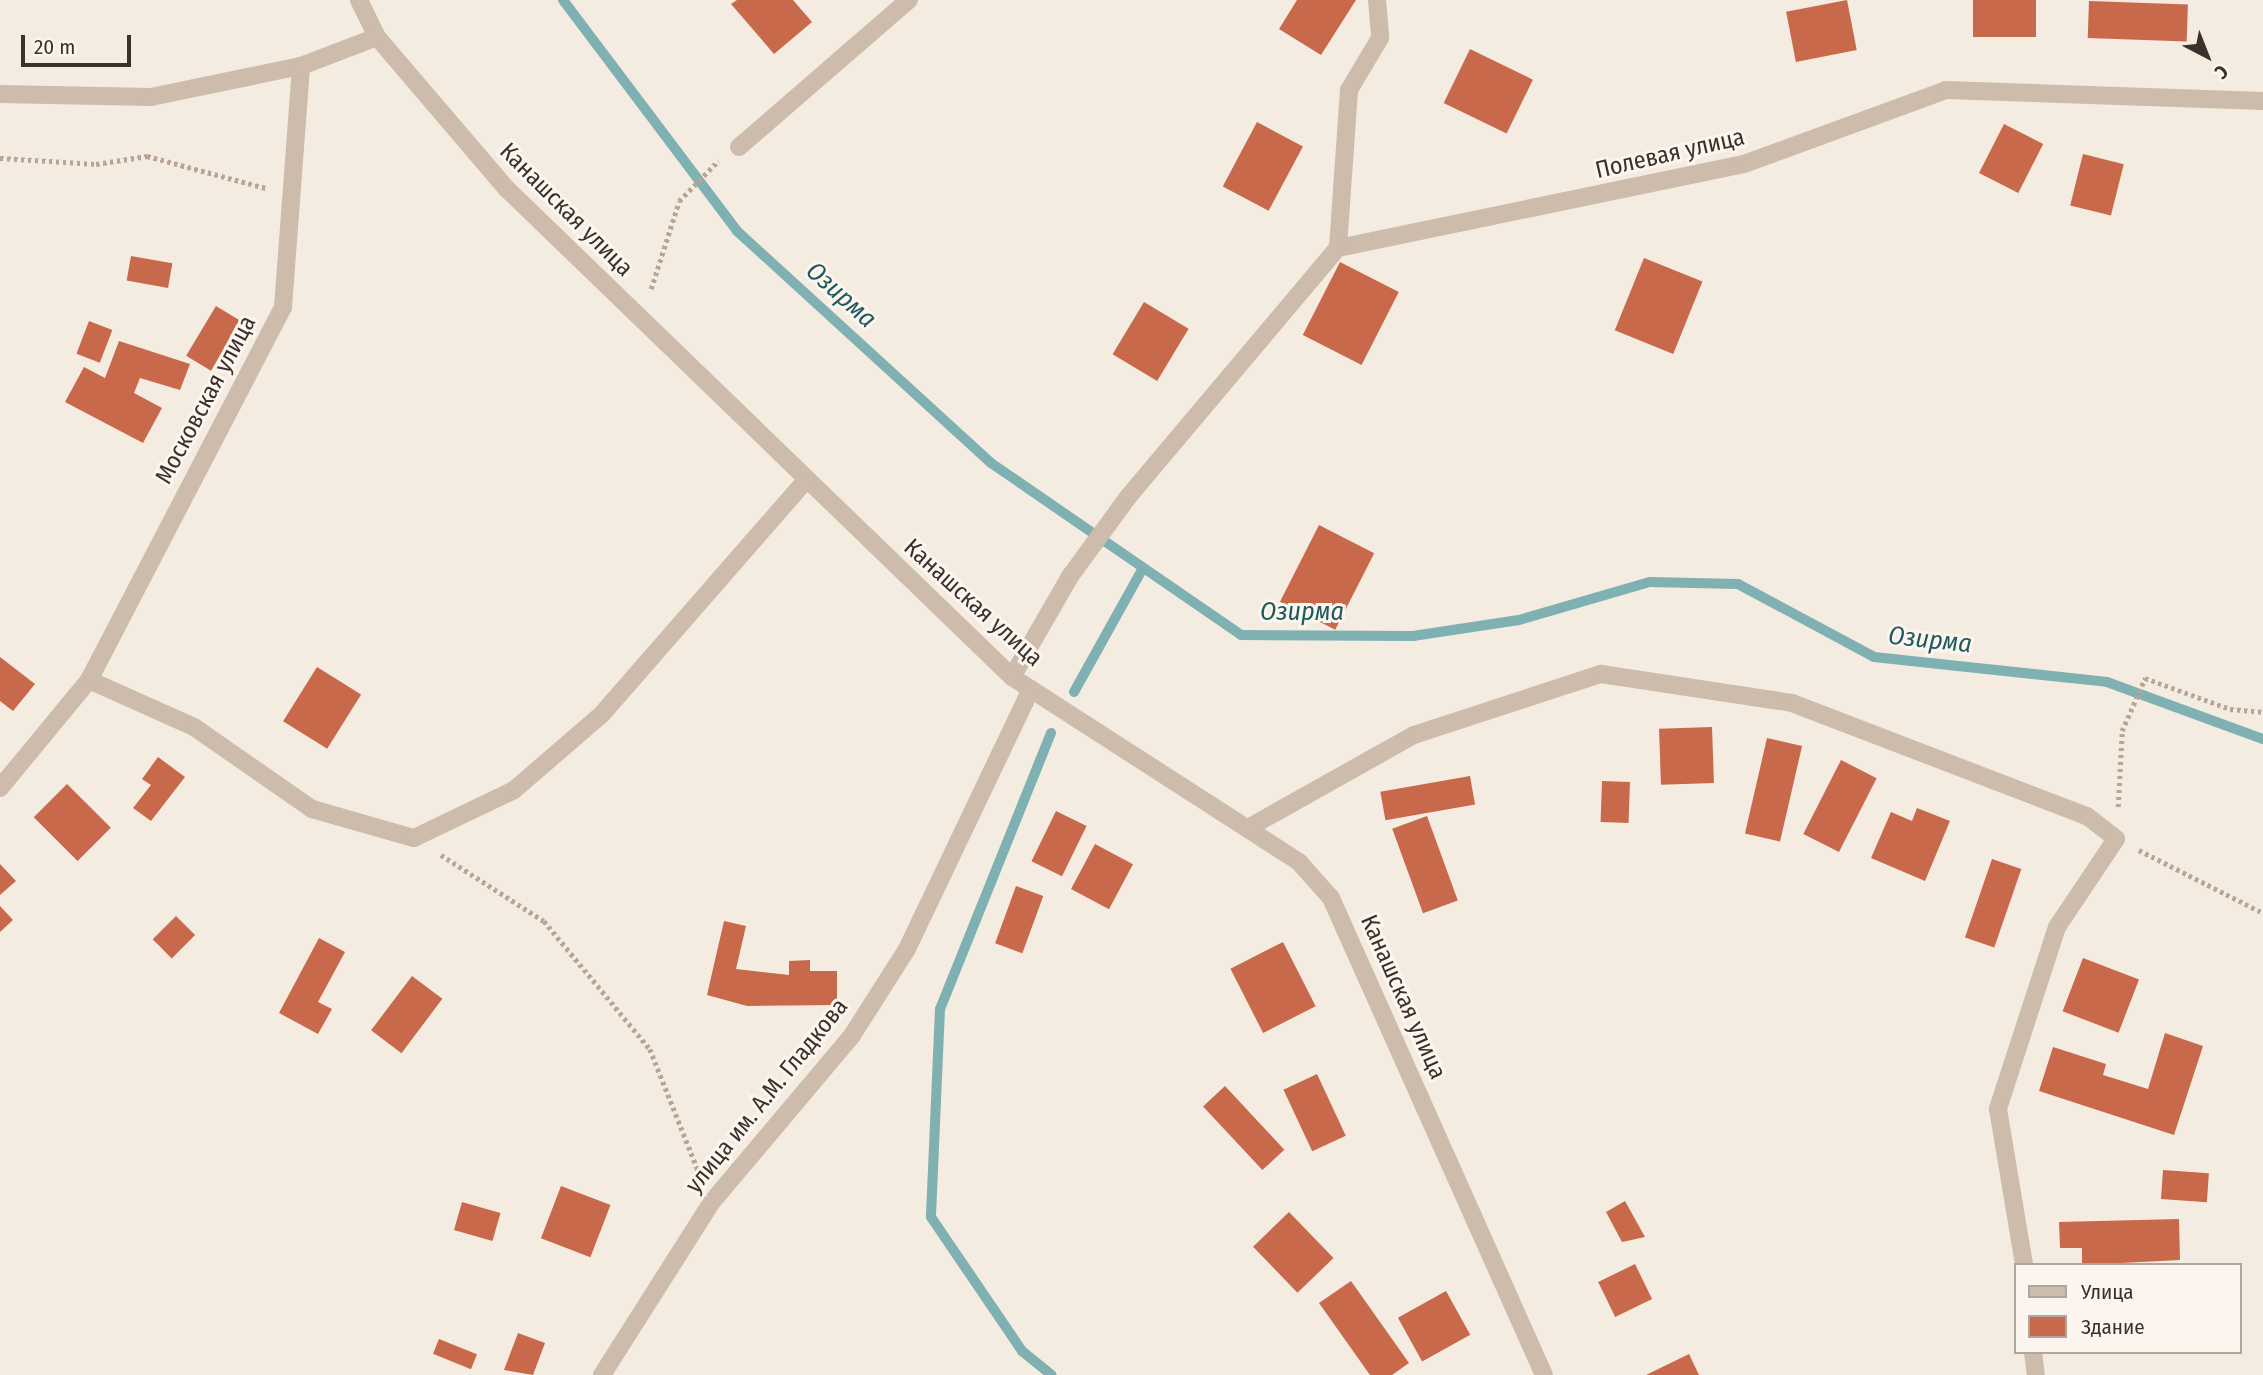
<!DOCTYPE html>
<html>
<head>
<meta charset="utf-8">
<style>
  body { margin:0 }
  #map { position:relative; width:2263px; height:1375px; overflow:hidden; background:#f4ebe1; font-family:"Fira Sans Condensed",sans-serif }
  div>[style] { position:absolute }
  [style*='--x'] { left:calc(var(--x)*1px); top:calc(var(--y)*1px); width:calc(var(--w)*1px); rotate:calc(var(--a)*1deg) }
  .stream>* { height:10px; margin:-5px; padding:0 5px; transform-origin:5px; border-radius:5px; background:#7fb0b2 }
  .building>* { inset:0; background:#c8694b; transform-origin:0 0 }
  .path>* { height:4.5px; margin-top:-2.25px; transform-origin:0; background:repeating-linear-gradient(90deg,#b9a596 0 3.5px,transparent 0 7px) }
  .service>* { height:18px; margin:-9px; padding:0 9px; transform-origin:9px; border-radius:9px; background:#cdbbac }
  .minor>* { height:18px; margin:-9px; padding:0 9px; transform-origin:9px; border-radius:9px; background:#cdbbac }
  span { translate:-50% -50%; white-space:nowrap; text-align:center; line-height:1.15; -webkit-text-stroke:6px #fbf5ee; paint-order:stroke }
  .street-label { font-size:24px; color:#3b302b }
  .water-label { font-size:26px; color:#1f5a5e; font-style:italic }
  .legend { position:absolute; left:2014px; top:1263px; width:228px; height:91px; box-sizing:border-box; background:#fbf5ee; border:2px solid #aea6a0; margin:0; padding:9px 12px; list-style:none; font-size:21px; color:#3b302b }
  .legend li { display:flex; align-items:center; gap:14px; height:35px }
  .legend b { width:35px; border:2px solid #aea6a0 }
  .north { position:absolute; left:2172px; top:21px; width:70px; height:70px; -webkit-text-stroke:5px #fbf5ee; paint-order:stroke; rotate:138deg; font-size:19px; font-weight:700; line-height:28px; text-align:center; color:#3b302b }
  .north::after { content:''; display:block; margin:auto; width:24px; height:32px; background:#3b302b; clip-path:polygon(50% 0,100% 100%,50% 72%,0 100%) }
  .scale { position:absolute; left:21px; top:35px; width:110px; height:32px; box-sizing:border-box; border:4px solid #3b302b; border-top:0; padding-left:9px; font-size:21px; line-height:24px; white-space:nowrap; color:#3b302b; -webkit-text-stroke:5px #fbf5ee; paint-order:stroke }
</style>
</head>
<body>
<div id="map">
  <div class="stream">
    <div style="--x:563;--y:0;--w:289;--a:53"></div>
    <div style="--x:737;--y:231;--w:344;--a:42.4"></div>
    <div style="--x:991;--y:463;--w:303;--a:34.5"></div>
    <div style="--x:1241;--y:635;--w:172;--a:0.3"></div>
    <div style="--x:1413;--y:636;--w:107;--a:-8.6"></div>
    <div style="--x:1519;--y:620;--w:136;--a:-16.2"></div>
    <div style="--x:1650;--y:582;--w:88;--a:1.3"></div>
    <div style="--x:1738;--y:584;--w:154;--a:28.2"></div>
    <div style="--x:1874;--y:657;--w:234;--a:6.1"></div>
    <div style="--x:2107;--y:682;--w:166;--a:20.1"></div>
    <div style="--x:1074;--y:692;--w:142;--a:-60.9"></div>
    <div style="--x:1051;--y:733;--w:297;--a:111.9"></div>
    <div style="--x:940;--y:1009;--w:208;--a:92.5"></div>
    <div style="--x:931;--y:1217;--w:162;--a:55.8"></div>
    <div style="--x:1022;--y:1351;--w:38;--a:39"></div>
  </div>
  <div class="building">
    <div style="clip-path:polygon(737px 0,793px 0,812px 22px,774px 54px,731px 4px)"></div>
    <div style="clip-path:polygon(1297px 0,1356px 0,1321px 55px,1279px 29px)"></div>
    <div style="left:1847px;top:0;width:51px;height:62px;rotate:79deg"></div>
    <div style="left:1973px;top:0;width:63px;height:37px"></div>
    <div style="left:2089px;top:1px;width:99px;height:37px;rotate:2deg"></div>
    <div style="left:1470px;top:49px;width:70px;height:60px;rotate:26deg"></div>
    <div style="left:1257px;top:122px;width:52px;height:73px;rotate:28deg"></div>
    <div style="left:2004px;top:124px;width:44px;height:55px;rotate:27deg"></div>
    <div style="left:2083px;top:154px;width:42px;height:53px;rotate:14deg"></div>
    <div style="left:131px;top:256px;width:42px;height:25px;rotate:10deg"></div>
    <div style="left:1644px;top:258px;width:63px;height:78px;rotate:22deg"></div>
    <div style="left:1340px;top:262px;width:66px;height:82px;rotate:27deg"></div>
    <div style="left:1144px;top:302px;width:52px;height:61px;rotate:31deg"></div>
    <div style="left:216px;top:306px;width:29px;height:58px;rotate:31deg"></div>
    <div style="left:89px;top:321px;width:25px;height:35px;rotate:21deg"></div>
    <div style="clip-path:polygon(119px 341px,190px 364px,180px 390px,140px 378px,134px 393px,162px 408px,143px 443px,65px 402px,84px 367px,105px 378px)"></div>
    <div style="left:1319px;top:525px;width:62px;height:86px;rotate:27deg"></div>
    <div style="clip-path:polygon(0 657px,35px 684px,13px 711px,0 701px)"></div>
    <div style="left:317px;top:667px;width:52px;height:64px;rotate:32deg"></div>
    <div style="left:1712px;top:727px;width:56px;height:53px;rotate:88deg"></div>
    <div style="left:1767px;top:738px;width:36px;height:98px;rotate:13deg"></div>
    <div style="clip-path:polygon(158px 757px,185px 777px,151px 821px,133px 808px,151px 785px,142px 779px)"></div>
    <div style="left:1841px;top:760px;width:40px;height:83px;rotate:27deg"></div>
    <div style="left:1470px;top:776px;width:29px;height:91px;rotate:80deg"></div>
    <div style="left:1602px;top:781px;width:28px;height:41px;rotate:2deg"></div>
    <div style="left:67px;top:784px;width:62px;height:47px;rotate:45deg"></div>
    <div style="clip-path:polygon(1917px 808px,1950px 821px,1925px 881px,1871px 858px,1891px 812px,1912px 821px)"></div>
    <div style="left:1056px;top:811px;width:34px;height:56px;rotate:26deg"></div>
    <div style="left:1427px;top:816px;width:90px;height:37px;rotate:70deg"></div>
    <div style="left:1095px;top:844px;width:43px;height:51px;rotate:28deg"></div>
    <div style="left:1992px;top:859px;width:31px;height:83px;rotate:19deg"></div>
    <div style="clip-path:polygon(0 864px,16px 881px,0 895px)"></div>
    <div style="left:1016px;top:886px;width:29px;height:61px;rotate:20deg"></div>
    <div style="clip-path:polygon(0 906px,13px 920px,0 932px)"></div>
    <div style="left:176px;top:916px;width:27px;height:33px;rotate:45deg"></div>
    <div style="clip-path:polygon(724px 921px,746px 926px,736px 969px,789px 975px,789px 961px,810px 960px,810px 971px,837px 971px,837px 1005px,747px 1006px,707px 995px)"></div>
    <div style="clip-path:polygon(319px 938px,345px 952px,318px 1002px,332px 1009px,318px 1034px,279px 1013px)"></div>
    <div style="left:1283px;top:942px;width:72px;height:59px;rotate:63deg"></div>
    <div style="left:2083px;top:958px;width:60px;height:57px;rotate:21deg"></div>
    <div style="left:412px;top:976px;width:38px;height:68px;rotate:37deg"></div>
    <div style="clip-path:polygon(2165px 1033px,2203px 1046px,2174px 1135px,2039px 1091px,2053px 1047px,2106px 1064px,2103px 1075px,2148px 1089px)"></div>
    <div style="left:1317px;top:1074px;width:68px;height:37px;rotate:65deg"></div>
    <div style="left:1225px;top:1086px;width:87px;height:30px;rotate:47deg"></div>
    <div style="left:2163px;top:1170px;width:46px;height:29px;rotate:4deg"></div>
    <div style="left:561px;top:1186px;width:53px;height:56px;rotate:21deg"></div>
    <div style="clip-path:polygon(1625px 1201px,1645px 1237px,1622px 1242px,1606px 1212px)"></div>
    <div style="left:462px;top:1202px;width:40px;height:29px;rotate:16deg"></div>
    <div style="left:1289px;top:1212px;width:64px;height:50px;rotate:46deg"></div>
    <div style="clip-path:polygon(2179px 1219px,2180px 1260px,2082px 1265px,2082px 1248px,2060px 1248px,2059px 1222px)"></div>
    <div style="left:1635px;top:1264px;width:39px;height:41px;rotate:64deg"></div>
    <div style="clip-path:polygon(1351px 1281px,1409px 1363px,1392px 1375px,1370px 1375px,1319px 1303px)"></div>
    <div style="left:1446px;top:1291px;width:50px;height:55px;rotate:61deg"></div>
    <div style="clip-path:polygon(518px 1333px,545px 1343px,533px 1375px,504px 1370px)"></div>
    <div style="left:439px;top:1339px;width:41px;height:16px;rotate:22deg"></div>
    <div style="clip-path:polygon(1689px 1354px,1699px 1375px,1646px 1375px)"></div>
  </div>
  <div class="path">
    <div style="--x:0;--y:158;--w:96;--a:3.6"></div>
    <div style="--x:96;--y:164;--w:52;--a:-8.9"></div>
    <div style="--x:147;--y:156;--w:123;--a:15.1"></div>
    <div style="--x:651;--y:289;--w:92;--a:-72.3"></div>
    <div style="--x:679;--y:201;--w:56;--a:-45.7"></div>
    <div style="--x:2118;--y:807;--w:76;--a:-87"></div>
    <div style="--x:2122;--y:731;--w:58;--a:-66.5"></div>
    <div style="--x:2145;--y:678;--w:90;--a:20"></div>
    <div style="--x:2230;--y:709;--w:33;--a:5"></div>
    <div style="--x:2139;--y:850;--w:139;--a:26.9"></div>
    <div style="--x:441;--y:855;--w:122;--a:32.7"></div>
    <div style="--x:544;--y:921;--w:166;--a:50.4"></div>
    <div style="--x:650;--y:1049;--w:133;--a:68.4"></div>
  </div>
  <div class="service">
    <div style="--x:739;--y:147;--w:225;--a:-40.9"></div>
  </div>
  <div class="minor">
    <div style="--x:359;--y:0;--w:41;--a:64.1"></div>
    <div style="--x:377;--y:37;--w:200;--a:49.5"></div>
    <div style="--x:507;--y:189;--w:702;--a:44.02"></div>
    <div style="--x:1012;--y:677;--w:341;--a:32.8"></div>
    <div style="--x:1299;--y:862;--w:48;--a:48.4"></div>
    <div style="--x:1331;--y:898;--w:522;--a:65.94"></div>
    <div style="--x:1377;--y:0;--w:38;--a:85"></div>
    <div style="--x:1380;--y:38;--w:61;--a:120.8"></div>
    <div style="--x:1349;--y:90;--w:158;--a:94"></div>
    <div style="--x:1338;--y:248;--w:415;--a:-11.7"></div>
    <div style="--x:1744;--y:164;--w:215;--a:-20.1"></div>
    <div style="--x:1946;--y:90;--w:317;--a:2"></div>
    <div style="--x:0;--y:94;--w:151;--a:1.1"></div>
    <div style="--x:151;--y:97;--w:153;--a:-11.7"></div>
    <div style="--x:1012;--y:677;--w:118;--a:-60"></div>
    <div style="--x:1071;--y:575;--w:97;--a:-53.8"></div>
    <div style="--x:1128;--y:497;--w:326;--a:-49.9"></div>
    <div style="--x:89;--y:680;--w:115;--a:24.1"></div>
    <div style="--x:194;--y:727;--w:144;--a:34.8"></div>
    <div style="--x:312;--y:809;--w:106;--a:15.9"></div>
    <div style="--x:414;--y:838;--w:111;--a:-25.6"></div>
    <div style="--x:514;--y:790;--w:116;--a:-40.8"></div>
    <div style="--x:602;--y:714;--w:310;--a:-48.9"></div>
    <div style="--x:0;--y:788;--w:140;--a:-50.5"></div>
    <div style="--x:89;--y:680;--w:420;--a:-62.5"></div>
    <div style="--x:283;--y:307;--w:242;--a:-85.7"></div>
    <div style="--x:301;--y:66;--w:81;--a:-20.9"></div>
    <div style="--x:1248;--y:828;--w:190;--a:-29.3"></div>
    <div style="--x:1414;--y:735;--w:197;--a:-18.1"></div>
    <div style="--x:1601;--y:674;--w:193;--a:8.6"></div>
    <div style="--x:1792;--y:703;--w:316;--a:21"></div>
    <div style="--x:2087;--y:816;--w:37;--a:38"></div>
    <div style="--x:2116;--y:839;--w:106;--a:123.8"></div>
    <div style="--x:2057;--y:927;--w:191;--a:108"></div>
    <div style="--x:1998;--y:1109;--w:158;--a:80.5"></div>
    <div style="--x:2033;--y:1352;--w:23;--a:83"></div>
    <div style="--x:602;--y:1375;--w:204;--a:-57.6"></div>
    <div style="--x:711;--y:1203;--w:217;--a:-49.9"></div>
    <div style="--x:851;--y:1037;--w:104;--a:-57.5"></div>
    <div style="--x:907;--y:949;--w:288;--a:-64.5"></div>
  </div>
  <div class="street-label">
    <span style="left:1670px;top:154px;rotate:-13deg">Полевая улица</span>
    <span style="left:566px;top:210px;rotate:45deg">Канашская улица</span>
    <span style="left:206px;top:400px;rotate:-62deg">Московская улица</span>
    <span style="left:973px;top:603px;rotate:42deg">Канашская улица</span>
    <span style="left:1403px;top:997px;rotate:66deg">Канашская улица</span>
    <span style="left:767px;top:1096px;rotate:-51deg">улица им. А.М. Гладкова</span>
  </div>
  <div class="water-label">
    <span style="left:841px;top:295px;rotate:42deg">Озирма</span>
    <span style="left:1302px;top:612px">Озирма</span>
    <span style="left:1930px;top:640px;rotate:6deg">Озирма</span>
  </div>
  <ul class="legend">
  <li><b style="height:9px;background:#cdbbac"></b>Улица</li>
  <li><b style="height:19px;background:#c8694b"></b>Здание</li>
  </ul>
  <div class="north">С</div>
  <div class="scale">20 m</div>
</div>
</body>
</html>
